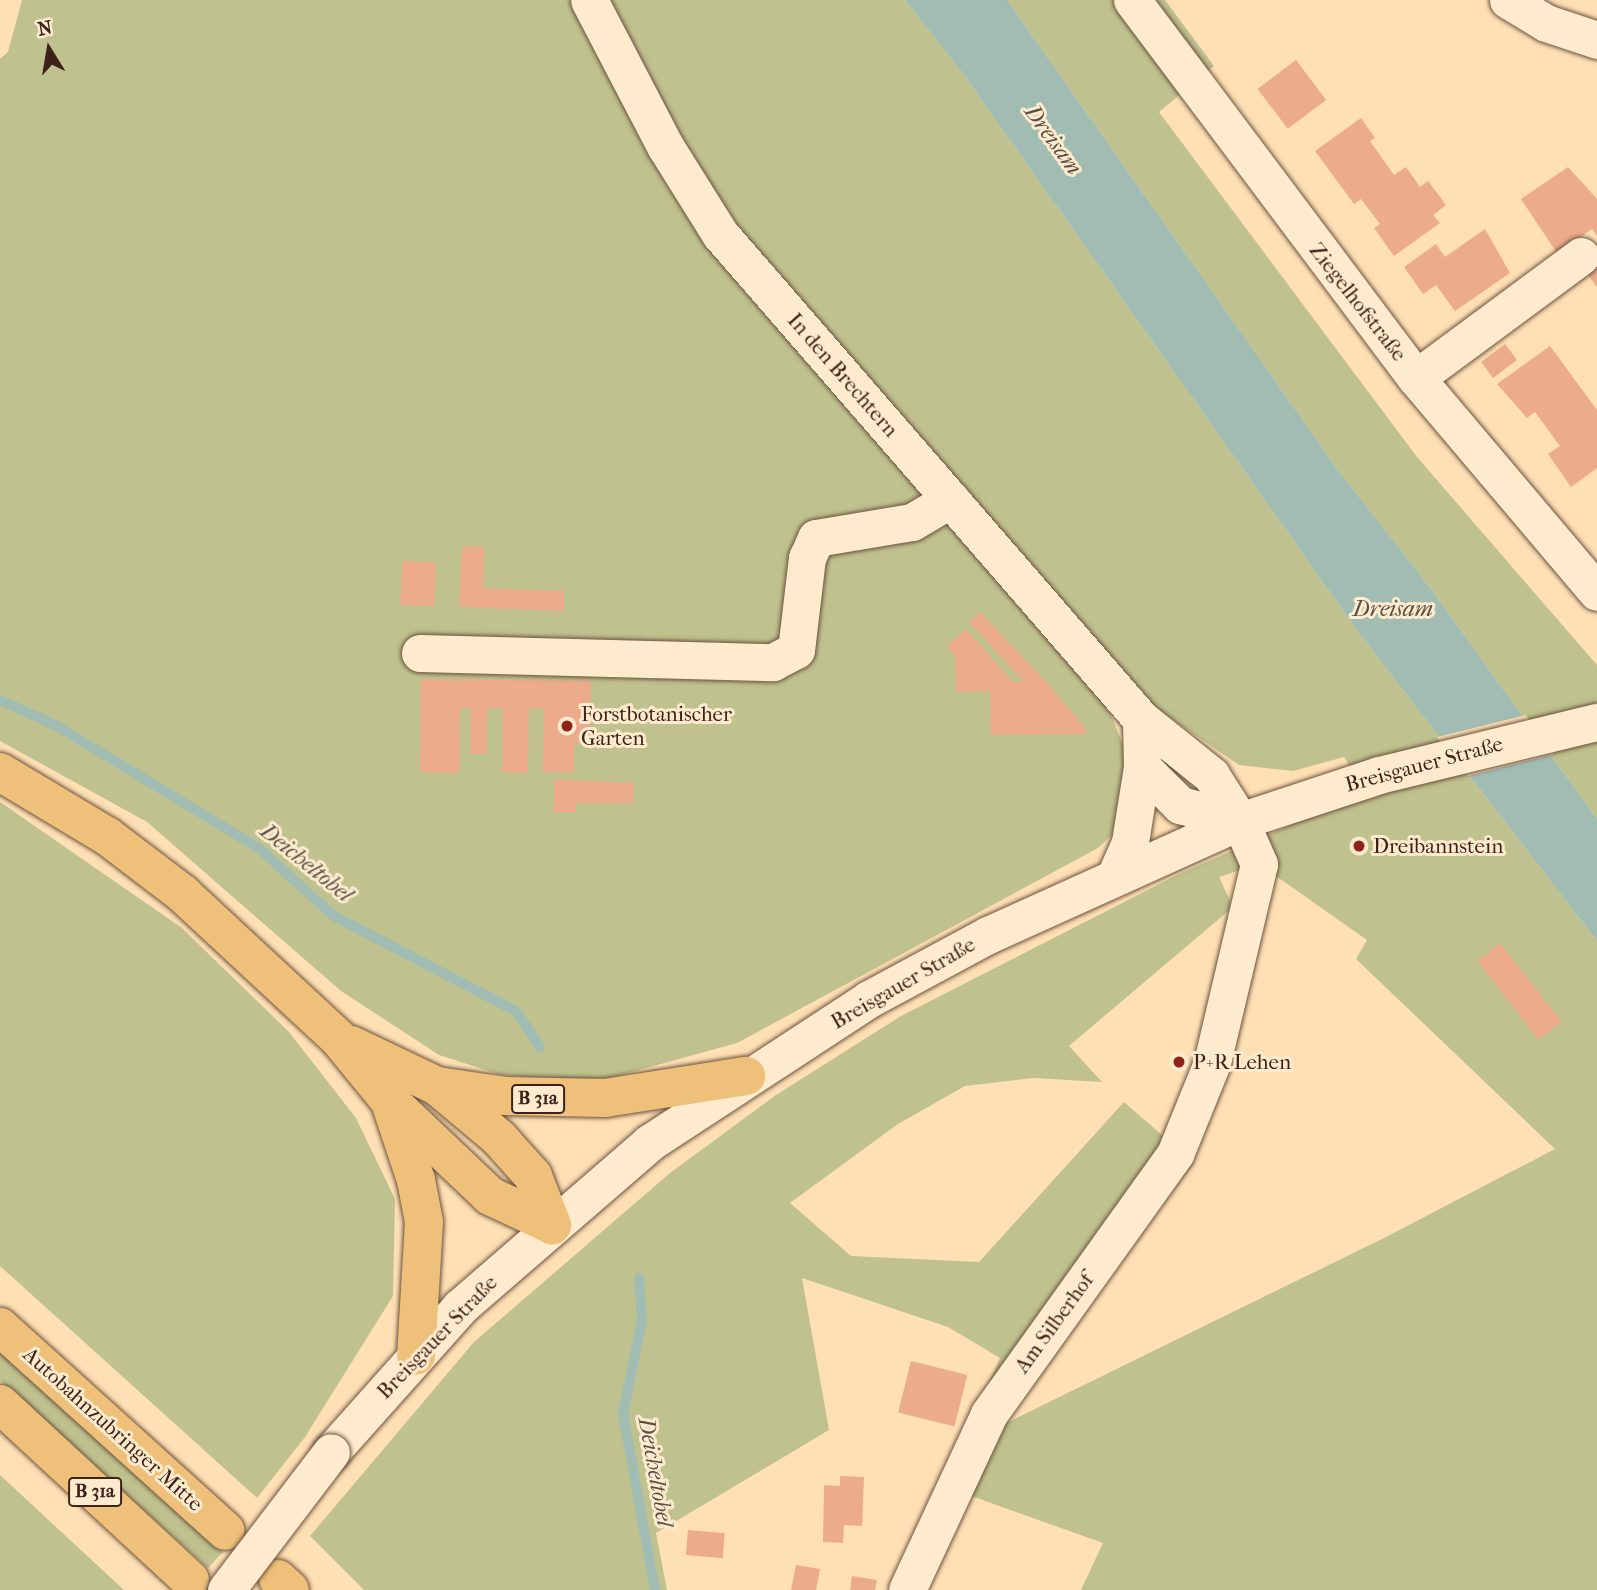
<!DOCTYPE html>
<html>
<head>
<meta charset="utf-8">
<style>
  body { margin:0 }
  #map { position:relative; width:1597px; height:1590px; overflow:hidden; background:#fee0b4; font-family:"IM FELL French Canon",serif }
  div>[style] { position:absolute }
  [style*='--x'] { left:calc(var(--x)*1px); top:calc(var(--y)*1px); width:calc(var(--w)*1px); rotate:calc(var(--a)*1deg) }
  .green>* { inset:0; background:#bfc28e; transform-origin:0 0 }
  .water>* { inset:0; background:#a1bcb3 }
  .pier>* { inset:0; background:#fee0b4 }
  .stream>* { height:10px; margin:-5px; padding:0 5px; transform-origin:5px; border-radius:5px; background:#a1bcb3 }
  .building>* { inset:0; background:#ecab8a; transform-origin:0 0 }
  .roads { filter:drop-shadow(0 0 2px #6c523f) drop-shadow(0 0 2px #6c523f) }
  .minor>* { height:37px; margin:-18.5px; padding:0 18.5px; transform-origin:18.5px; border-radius:18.5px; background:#feebce }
  .highway>* { height:38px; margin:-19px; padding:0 19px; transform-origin:19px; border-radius:19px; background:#efc07a }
  .bridges { filter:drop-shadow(0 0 2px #6c523f) drop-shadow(0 0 2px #6c523f) }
  .minor-bridge>* { height:37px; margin:-18.5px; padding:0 18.5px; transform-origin:18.5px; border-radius:18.5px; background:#feebce }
  .dots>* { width:19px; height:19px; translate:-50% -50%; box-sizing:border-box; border:4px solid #feebce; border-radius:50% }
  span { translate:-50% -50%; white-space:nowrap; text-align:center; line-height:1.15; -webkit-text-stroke:6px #feebce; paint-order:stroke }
  .shield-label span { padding:2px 5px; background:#feebce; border:2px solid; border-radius:5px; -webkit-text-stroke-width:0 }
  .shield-label { font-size:19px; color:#3c2218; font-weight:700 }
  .street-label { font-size:21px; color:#3c2218 }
  .poi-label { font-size:21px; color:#3c2218 }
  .left { translate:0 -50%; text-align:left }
  .water-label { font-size:23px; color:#5a5046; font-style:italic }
  .north { position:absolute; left:14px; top:14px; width:70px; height:70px; -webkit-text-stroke:5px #feebce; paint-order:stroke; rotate:349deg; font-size:19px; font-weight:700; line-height:28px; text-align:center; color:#3c2218 }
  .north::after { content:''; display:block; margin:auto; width:24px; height:32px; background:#3c2218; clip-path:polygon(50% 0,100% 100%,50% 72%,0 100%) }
</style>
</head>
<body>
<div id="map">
  <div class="green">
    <div style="clip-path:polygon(evenodd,22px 0,905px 0,961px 71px,1359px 633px,1597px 941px,1597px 1590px,1081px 1590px,1103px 1543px,963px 1493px,903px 1569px,1000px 1358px,948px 1327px,802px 1278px,829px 1430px,656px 1533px,667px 1590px,364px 1590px,310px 1536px,474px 1342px,670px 1173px,776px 1095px,901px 1016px,1177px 875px,1366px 792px,1344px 757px,1293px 771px,1239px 765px,1138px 696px,1109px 711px,1125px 749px,1119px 828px,1098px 848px,737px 1043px,610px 1078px,548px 1079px,498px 1074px,439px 1055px,341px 991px,147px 822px,0 741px,0 59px,8px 52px,22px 0,1259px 864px,1367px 940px,1356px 959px,1555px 1149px,1384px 1238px,996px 1428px,1194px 1163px,1124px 1102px,979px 1262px,851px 1256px,790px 1203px,898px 1124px,965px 1086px,1034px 1078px,1102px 1082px,1069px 1046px,1233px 907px,1219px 877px,1259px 864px)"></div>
    <div style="clip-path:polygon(1007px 0,1165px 0,1214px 66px,1159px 112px,1417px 457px,1597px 665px,1597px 819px,1428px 585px,1338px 470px)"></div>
    <div style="clip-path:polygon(0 802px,182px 928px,289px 1032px,356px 1118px,395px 1199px,393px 1296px,305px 1437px,257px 1498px,0 1266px)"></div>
    <div style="left:0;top:1351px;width:300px;height:22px;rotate:42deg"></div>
    <div style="clip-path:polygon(0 1475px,124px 1590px,0 1590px)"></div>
  </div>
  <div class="water">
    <div style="clip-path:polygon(905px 0,1007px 0,1338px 470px,1428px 585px,1597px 819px,1597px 941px,1359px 633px,961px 71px)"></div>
  </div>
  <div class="pier">
    <div style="clip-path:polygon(1526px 715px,1554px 754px,1468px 776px,1437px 737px)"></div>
  </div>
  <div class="stream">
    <div style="--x:0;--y:700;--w:63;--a:24.5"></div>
    <div style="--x:57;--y:726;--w:237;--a:31.2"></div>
    <div style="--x:260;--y:849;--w:100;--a:42.2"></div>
    <div style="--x:334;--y:916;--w:205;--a:27.6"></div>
    <div style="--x:516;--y:1011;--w:43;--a:56.3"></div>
    <div style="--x:639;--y:1278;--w:42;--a:85.9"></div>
    <div style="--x:642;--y:1320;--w:95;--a:101.5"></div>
    <div style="--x:623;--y:1413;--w:180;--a:79.8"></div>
  </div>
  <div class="building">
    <div style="left:1296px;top:60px;width:50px;height:48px;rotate:53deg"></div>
    <div style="clip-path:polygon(1361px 118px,1375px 138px,1370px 141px,1394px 175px,1406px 167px,1420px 187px,1428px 181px,1446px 205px,1433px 215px,1440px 223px,1394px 256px,1374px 228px,1380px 224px,1361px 199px,1354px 204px,1315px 151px)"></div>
    <div style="clip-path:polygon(1568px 167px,1597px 199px,1597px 236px,1592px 229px,1557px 253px,1521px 199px)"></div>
    <div style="clip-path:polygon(1485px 229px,1510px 273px,1455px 311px,1436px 285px,1423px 294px,1404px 267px,1436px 244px,1445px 257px)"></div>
    <div style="clip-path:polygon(1597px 257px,1597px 287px,1582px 267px)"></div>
    <div style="left:1505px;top:344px;width:20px;height:30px;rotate:53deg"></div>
    <div style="clip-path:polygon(1550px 346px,1597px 410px,1597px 468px,1571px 487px,1548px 454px,1560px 446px,1535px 412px,1527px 418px,1497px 384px)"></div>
    <div style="clip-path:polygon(462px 546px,484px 547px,483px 588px,564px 591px,564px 611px,459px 607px)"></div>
    <div style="left:402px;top:561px;width:34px;height:44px;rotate:2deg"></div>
    <div style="clip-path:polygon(980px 612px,1045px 681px,1086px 729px,1084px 734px,991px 735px,990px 691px,956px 692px,955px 655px,947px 646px,966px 629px,1013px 682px,1024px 682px,969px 622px)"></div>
    <div style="clip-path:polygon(421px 679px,591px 681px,590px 743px,574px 743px,574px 772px,543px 772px,544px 709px,529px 708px,528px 773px,502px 772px,503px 708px,487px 708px,487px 754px,470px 754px,471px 708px,460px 708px,459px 773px,420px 772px)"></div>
    <div style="clip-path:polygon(554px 779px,634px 783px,633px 803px,576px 803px,576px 812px,554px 812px)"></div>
    <div style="left:1500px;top:943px;width:100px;height:29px;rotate:52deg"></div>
    <div style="left:911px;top:1361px;width:58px;height:53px;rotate:14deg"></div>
    <div style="clip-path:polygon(840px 1476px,864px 1477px,862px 1526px,844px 1525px,843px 1543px,823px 1542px,824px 1485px,840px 1486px)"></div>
    <div style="left:688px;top:1530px;width:37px;height:25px;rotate:5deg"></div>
    <div style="clip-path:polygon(796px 1565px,820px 1569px,816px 1590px,791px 1590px)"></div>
    <div style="clip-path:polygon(852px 1576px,877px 1580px,875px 1590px,850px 1590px)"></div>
  </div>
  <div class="roads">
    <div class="minor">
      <div style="--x:589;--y:0;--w:165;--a:62.5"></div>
      <div style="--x:665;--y:146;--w:104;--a:58"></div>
      <div style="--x:720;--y:234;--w:642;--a:49.04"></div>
      <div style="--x:1141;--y:719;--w:90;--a:38.7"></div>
      <div style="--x:1211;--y:775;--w:54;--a:57.8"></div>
      <div style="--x:1240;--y:821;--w:47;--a:66.2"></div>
      <div style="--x:1259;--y:864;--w:204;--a:103.3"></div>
      <div style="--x:1212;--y:1063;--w:98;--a:112.1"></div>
      <div style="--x:1175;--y:1154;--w:320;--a:125.6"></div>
      <div style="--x:989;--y:1414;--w:194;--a:115"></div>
      <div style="--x:1132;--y:0;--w:473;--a:53.1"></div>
      <div style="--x:1416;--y:378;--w:280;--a:49.8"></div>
      <div style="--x:1508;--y:0;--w:44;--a:31.2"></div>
      <div style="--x:1546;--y:23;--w:54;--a:18.4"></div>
      <div style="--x:1416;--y:378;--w:205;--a:-36.5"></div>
      <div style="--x:420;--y:653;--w:353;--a:1.5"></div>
      <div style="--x:773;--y:662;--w:26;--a:-28"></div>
      <div style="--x:796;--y:650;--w:93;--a:-83.2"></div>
      <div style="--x:807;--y:558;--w:22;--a:-66"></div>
      <div style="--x:816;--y:538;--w:97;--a:-9.5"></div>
      <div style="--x:912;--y:522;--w:45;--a:-30.5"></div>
      <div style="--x:1142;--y:767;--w:54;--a:45"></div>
      <div style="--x:1180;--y:805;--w:62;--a:14.9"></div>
      <div style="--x:1116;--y:874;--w:35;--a:-66"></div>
      <div style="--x:1130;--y:842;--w:76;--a:-80.9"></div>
      <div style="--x:1142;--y:767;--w:48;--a:-91.2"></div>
      <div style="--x:331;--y:1452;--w:194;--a:-48.3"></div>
      <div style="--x:460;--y:1307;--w:250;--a:-40.9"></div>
      <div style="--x:649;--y:1143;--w:263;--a:-33.2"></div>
      <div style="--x:869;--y:999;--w:135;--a:-28.3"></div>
      <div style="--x:988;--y:935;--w:277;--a:-24.3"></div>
      <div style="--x:1240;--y:821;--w:146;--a:-18.3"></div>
      <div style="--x:1379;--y:775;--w:224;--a:-13.7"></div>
    </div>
    <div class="highway">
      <div style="--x:0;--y:772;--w:125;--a:30.9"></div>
      <div style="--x:107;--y:836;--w:96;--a:37.3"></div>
      <div style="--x:183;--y:894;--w:213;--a:42.9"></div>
      <div style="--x:339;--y:1039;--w:79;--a:50.7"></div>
      <div style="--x:389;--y:1100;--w:139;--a:43.5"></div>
      <div style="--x:490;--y:1196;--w:68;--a:25.1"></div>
      <div style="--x:351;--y:1045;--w:95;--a:25.5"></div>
      <div style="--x:437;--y:1086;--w:70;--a:8.2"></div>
      <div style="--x:506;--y:1096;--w:99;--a:1.2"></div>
      <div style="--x:605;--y:1098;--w:143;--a:-8.9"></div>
      <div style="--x:437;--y:1086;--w:81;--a:40"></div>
      <div style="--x:499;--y:1138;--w:51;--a:48.2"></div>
      <div style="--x:533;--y:1176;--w:53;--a:68.8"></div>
      <div style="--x:391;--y:1105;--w:79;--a:71.6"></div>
      <div style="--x:416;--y:1180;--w:43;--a:79.2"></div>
      <div style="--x:424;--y:1222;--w:134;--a:93.4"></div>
      <div style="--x:0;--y:1327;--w:304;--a:42.1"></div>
      <div style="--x:0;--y:1404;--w:259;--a:42.8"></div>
      <div style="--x:278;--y:1579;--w:16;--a:43"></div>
    </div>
  </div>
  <div class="bridges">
    <div class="minor-bridge">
      <div style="--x:226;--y:1590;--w:173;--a:-52.7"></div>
    </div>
  </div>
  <div class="dots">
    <div style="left:567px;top:726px;background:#8f2418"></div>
    <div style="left:1359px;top:846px;background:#8f2418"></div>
    <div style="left:1179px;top:1062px;background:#8f2418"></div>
  </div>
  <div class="shield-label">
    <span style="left:538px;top:1099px">B 31a</span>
    <span style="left:95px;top:1492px">B 31a</span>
  </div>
  <div class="street-label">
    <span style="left:1358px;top:302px;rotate:52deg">Ziegelhofstraße</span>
    <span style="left:843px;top:375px;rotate:49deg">In den Brechtern</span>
    <span style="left:1424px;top:764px;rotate:-15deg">Breisgauer Straße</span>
    <span style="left:903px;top:983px;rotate:-30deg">Breisgauer Straße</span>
    <span style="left:1054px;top:1323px;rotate:-54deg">Am Silberhof</span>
    <span style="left:437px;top:1337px;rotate:-46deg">Breisgauer Straße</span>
    <span style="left:113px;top:1429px;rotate:42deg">Autobahnzubringer Mitte</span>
  </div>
  <div class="poi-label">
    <span class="left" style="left:581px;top:726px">Forstbotanischer<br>Garten</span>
    <span class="left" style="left:1373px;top:846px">Dreibannstein</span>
    <span class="left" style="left:1193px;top:1062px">P+R Lehen</span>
  </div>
  <div class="water-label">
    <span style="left:1053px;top:140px;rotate:54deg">Dreisam</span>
    <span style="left:1393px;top:609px">Dreisam</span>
    <span style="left:306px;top:863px;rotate:39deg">Deicheltobel</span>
    <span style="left:655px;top:1472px;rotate:80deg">Deicheltobel</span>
  </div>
  <div class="north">N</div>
</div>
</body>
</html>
